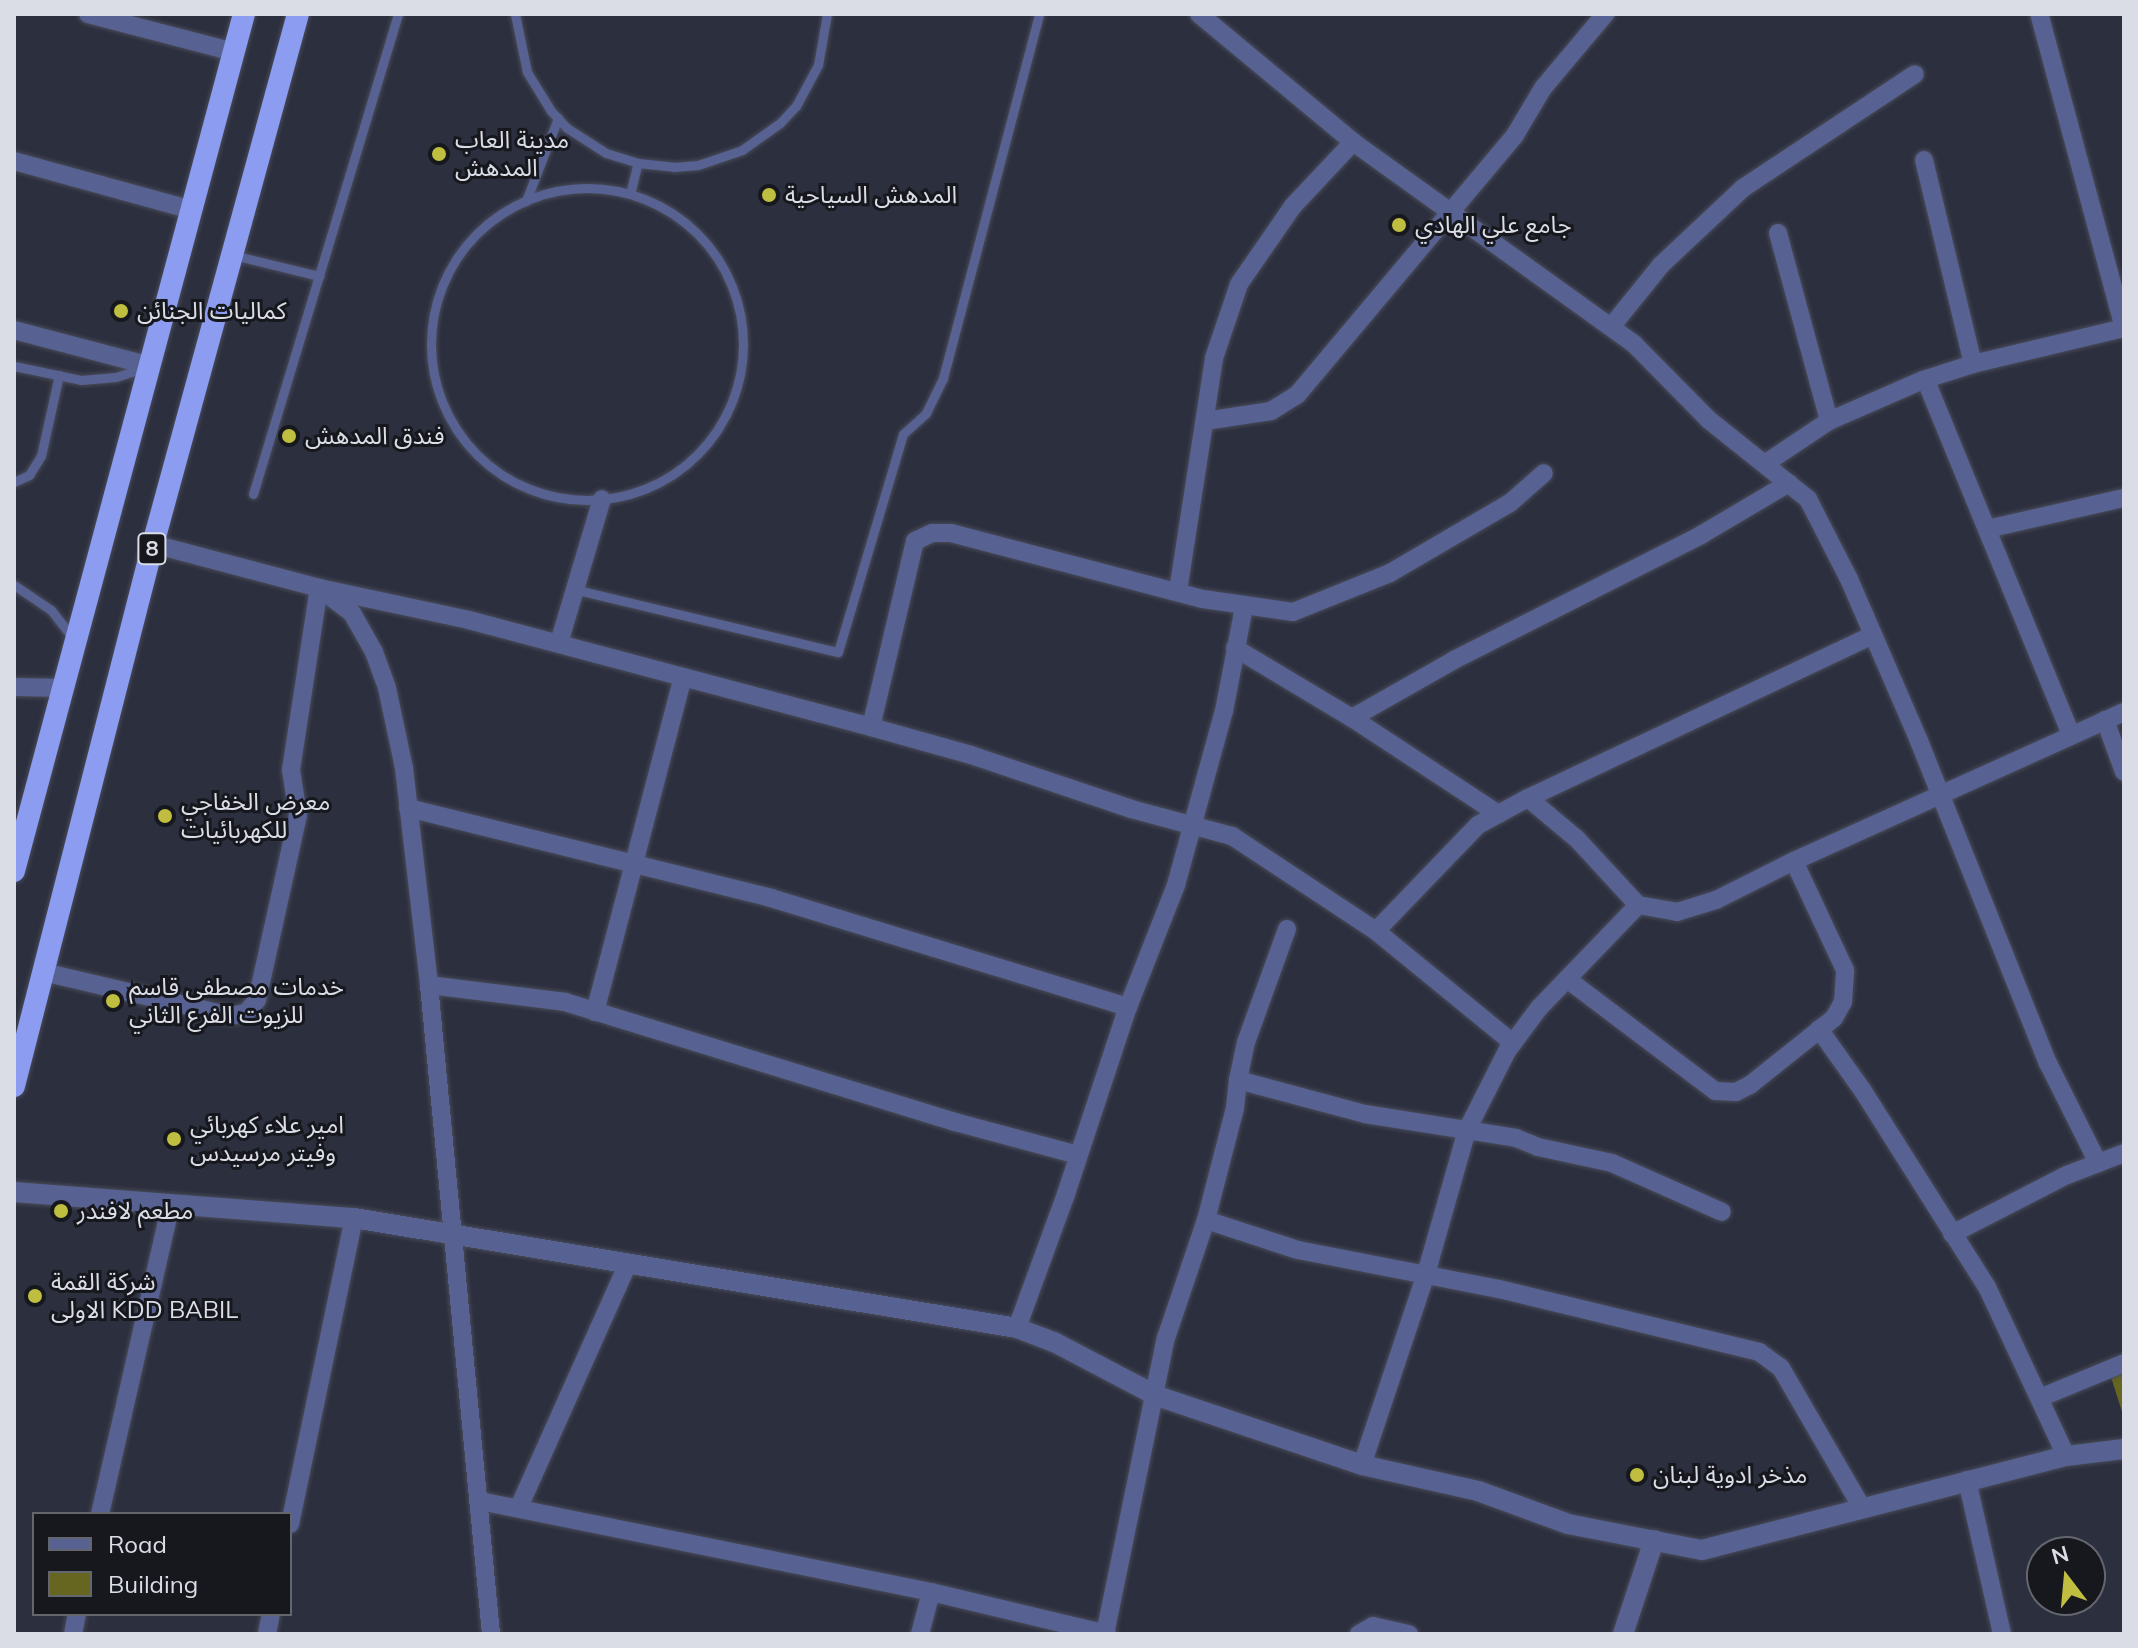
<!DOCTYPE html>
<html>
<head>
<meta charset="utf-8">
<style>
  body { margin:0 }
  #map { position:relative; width:2138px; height:1648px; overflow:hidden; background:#2c2f3e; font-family:Mulish,"Noto Sans Arabic",sans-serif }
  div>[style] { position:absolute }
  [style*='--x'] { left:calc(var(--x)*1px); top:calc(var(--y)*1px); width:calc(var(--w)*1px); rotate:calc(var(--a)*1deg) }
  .building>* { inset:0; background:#666621 }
  .roads { filter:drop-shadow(0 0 2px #484b59) drop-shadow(0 0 2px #484b59) }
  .service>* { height:9px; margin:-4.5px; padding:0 4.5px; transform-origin:4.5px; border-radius:4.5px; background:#576292 }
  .service>.ring { margin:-4.5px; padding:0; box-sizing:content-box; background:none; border:9px solid #576292; border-radius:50% }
  .minor>* { height:18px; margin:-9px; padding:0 9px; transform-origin:9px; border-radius:9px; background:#576292 }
  .tertiary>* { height:20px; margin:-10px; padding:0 10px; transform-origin:10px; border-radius:10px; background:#576292 }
  .trunk>* { height:22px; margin:-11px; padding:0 11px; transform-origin:11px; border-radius:11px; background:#8c9cf1 }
  .dots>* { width:22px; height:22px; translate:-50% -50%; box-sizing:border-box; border:4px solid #16181e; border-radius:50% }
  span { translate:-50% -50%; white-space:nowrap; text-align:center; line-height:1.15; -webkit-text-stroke:6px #16181e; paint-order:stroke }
  .shield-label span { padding:2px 6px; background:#16181e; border:2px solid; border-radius:6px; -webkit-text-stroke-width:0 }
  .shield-label { font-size:22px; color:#dadce6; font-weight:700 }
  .poi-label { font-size:24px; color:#dadce6 }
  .left { translate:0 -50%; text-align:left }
  .frame { position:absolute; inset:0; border:16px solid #dadce6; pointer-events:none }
  .legend { position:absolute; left:32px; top:1512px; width:260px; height:104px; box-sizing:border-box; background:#16181e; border:2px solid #64666e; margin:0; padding:10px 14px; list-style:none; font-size:24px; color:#dadce6 }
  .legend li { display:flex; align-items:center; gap:16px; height:40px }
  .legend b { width:40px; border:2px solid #64666e }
  .north { position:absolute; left:2026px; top:1536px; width:80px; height:80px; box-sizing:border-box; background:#16181e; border:2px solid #64666e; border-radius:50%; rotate:344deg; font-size:22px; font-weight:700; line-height:32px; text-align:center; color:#dadce6 }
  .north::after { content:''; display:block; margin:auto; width:28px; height:36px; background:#bfbe41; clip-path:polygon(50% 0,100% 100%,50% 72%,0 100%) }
</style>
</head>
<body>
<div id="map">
  <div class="building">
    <div style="clip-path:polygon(2124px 1372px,2124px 1415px,2123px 1415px,2111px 1377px)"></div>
  </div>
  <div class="roads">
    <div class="service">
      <div style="--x:515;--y:14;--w:59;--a:78.3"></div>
      <div style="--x:527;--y:72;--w:46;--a:58.4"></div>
      <div style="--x:551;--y:111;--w:23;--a:47"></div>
      <div style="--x:567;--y:128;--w:46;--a:32.7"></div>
      <div style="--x:606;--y:153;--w:34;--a:17"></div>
      <div style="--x:638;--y:163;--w:36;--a:6"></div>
      <div style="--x:674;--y:167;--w:24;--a:-5"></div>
      <div style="--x:698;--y:165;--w:46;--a:-18.8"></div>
      <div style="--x:742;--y:150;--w:47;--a:-35.4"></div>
      <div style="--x:780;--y:123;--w:23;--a:-47"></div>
      <div style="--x:796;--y:106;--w:47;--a:-61.8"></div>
      <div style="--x:818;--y:65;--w:52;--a:-80"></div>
      <div class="ring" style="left:431px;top:188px;width:303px;height:303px"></div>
      <div style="--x:630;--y:194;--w:32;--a:-76"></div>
      <div style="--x:526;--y:201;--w:89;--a:-68.9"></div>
      <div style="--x:233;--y:255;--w:89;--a:13.7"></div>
      <div style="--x:14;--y:366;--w:68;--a:11.8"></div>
      <div style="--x:81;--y:380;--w:35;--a:-5"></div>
      <div style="--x:116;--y:377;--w:33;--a:-18"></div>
      <div style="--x:14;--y:482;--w:17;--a:-25"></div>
      <div style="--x:29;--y:475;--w:22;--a:-58"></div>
      <div style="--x:41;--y:456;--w:83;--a:-77.5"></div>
      <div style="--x:253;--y:494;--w:501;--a:-73.19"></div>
      <div style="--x:14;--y:585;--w:45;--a:34"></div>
      <div style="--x:51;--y:610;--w:36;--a:52"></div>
      <div style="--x:577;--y:590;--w:268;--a:13.4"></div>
      <div style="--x:838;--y:652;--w:227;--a:-73.4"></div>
      <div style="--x:903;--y:434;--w:31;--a:-42"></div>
      <div style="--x:926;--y:413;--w:39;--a:-64"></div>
      <div style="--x:943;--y:378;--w:376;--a:-75.2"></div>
    </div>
    <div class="minor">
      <div style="--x:88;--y:14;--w:151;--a:14.6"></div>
      <div style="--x:1199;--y:14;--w:200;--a:39.7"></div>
      <div style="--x:1353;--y:142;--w:346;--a:35.7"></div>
      <div style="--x:1634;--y:344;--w:107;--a:45.4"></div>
      <div style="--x:1709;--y:420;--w:127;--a:38.6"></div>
      <div style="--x:1808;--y:499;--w:90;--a:62.9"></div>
      <div style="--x:1849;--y:579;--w:176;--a:66.6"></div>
      <div style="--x:1919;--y:741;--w:347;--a:68.2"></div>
      <div style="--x:2048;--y:1063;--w:112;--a:63.4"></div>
      <div style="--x:1924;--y:160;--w:210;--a:76.5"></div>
      <div style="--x:14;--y:161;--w:185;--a:15.4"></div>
      <div style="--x:1778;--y:233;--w:195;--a:74.8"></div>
      <div style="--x:1611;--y:327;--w:80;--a:-51.1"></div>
      <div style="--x:1661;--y:265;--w:112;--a:-43.2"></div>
      <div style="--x:1743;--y:188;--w:206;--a:-33.5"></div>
      <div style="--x:14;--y:330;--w:141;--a:14.8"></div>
      <div style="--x:1926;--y:381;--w:383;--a:67.7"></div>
      <div style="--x:1205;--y:421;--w:67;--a:-8.6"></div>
      <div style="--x:1271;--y:411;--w:31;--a:-32"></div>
      <div style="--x:1297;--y:395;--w:339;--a:-50"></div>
      <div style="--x:1515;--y:135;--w:55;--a:-59.2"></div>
      <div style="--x:1543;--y:88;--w:97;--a:-50"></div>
      <div style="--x:1766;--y:463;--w:76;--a:-33.7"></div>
      <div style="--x:1829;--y:421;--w:103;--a:-23.6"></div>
      <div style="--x:1923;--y:380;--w:52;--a:-17.7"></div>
      <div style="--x:1973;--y:364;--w:155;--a:-13.4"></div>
      <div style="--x:2124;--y:328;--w:325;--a:-105.1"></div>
      <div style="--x:1987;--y:529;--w:140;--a:-12.8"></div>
      <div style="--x:153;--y:544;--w:172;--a:14.8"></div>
      <div style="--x:319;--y:588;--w:153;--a:12"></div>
      <div style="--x:469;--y:620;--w:416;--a:14.9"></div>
      <div style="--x:871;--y:727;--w:104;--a:15.6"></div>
      <div style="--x:971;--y:755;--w:169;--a:18.6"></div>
      <div style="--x:1131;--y:809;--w:105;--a:15"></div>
      <div style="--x:1232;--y:836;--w:173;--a:33.4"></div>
      <div style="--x:1376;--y:931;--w:177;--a:39.3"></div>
      <div style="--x:1178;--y:591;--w:236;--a:-81.2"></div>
      <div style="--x:1214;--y:358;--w:78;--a:-71.3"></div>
      <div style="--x:1239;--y:284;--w:95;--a:-55.3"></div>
      <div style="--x:1293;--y:206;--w:88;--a:-46.8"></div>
      <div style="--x:1873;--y:635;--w:382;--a:154.7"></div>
      <div style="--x:1528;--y:798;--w:64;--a:39.9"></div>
      <div style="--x:1577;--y:839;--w:90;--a:47.3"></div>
      <div style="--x:1638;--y:905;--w:40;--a:10"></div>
      <div style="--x:1677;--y:912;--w:41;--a:-17.1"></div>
      <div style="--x:1716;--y:900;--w:87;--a:-26.6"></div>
      <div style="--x:1794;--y:861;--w:362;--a:-24.3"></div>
      <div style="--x:559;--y:643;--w:150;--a:-73.4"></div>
      <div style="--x:1235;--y:648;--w:136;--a:30.9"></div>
      <div style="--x:1352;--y:718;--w:175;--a:33.3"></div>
      <div style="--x:14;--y:687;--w:49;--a:1.2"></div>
      <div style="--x:1352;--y:718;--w:117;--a:-29.6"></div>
      <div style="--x:1454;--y:660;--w:277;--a:-26.8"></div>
      <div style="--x:1701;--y:535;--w:102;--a:-30.6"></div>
      <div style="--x:2105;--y:720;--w:55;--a:69.9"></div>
      <div style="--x:871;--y:727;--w:191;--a:-76.7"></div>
      <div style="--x:915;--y:541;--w:19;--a:-25"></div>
      <div style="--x:932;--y:533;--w:19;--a:0"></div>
      <div style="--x:951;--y:533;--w:260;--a:14.7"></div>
      <div style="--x:1203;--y:599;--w:91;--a:8.2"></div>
      <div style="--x:1293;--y:612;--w:105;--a:-21.9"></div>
      <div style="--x:1390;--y:573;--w:139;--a:-30.3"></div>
      <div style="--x:1510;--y:503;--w:45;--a:-41.4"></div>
      <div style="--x:408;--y:808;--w:374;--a:13.9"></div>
      <div style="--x:771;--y:898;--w:373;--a:17"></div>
      <div style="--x:1287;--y:929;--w:120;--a:109.9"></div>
      <div style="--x:1246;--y:1042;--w:39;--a:102"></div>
      <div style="--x:1238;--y:1080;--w:131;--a:15"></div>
      <div style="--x:1365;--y:1114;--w:153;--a:9"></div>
      <div style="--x:1516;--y:1138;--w:24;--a:22"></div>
      <div style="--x:1538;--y:1147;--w:76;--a:12.2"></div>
      <div style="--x:1612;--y:1163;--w:120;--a:24"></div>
      <div style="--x:1376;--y:931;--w:147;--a:-46.1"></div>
      <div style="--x:1478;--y:825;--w:57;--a:-28.4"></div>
      <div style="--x:43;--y:972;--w:192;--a:13.2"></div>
      <div style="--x:230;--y:1016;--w:16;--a:-11"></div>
      <div style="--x:246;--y:1013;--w:17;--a:-50"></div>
      <div style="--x:257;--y:1000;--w:189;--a:-77.5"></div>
      <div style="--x:298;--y:815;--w:46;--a:-98.8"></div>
      <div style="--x:291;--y:770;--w:184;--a:-81.3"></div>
      <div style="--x:319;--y:588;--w:41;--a:37.1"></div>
      <div style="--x:352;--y:613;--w:45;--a:60.6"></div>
      <div style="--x:374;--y:652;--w:38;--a:70"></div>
      <div style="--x:387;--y:688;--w:82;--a:78"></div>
      <div style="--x:404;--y:768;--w:218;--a:83.4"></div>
      <div style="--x:429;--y:985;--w:652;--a:84.54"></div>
      <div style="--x:1567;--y:979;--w:186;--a:37.1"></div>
      <div style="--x:1715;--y:1091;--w:21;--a:3"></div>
      <div style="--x:1736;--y:1092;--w:16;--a:-27"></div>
      <div style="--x:1750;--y:1085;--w:107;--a:-38.6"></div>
      <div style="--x:1834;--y:1018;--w:18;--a:-61"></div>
      <div style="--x:1843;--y:1002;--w:32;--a:-86"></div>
      <div style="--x:1845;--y:970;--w:120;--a:-115.1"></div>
      <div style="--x:429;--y:985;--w:137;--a:7.1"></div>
      <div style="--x:565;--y:1002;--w:408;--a:17.1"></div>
      <div style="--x:955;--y:1122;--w:127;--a:15"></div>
      <div style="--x:595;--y:1012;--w:346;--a:-75.3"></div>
      <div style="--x:1819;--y:1029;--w:76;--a:54.6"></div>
      <div style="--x:1863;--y:1091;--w:232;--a:57.7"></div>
      <div style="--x:1987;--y:1287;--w:187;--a:64.9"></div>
      <div style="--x:1206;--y:1220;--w:97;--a:18.1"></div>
      <div style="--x:1298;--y:1250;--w:205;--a:11"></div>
      <div style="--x:1499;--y:1289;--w:268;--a:13.6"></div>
      <div style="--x:1759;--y:1352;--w:27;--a:36"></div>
      <div style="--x:1781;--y:1368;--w:162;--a:59.9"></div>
      <div style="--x:1952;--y:1234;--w:129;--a:-27.2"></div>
      <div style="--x:2067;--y:1175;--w:61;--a:-21.1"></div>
      <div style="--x:1017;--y:1328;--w:143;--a:-69.9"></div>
      <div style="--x:1066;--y:1194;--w:197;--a:-71.7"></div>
      <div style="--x:1128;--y:1007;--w:131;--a:-68.5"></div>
      <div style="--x:1176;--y:885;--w:180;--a:-74.6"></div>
      <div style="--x:1224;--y:711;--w:106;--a:-79.1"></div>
      <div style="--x:2042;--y:1397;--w:89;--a:-22.5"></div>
      <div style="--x:1362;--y:1465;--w:201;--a:-71.5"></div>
      <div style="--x:1426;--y:1274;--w:150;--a:-74.1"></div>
      <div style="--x:1467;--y:1130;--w:89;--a:-63.1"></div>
      <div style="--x:1507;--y:1051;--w:54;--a:-53.3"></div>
      <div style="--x:1539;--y:1008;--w:143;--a:-46.1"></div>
      <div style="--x:1967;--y:1480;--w:158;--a:77.2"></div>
      <div style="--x:480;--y:1501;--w:460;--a:11.4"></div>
      <div style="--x:931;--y:1592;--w:181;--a:13.4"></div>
      <div style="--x:519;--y:1507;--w:264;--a:-65.9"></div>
      <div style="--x:100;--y:1514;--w:318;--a:-77.1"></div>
      <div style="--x:290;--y:1524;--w:313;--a:-78.2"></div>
      <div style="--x:73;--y:1634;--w:20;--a:-79"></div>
      <div style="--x:267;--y:1634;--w:20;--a:-79"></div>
      <div style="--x:920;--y:1634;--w:43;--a:-75.3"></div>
      <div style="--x:1105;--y:1634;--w:302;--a:-78.4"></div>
      <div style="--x:1166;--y:1338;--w:125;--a:-71.3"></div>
      <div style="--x:1206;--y:1220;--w:116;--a:-75.5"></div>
      <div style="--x:1235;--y:1108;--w:28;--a:-84"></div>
      <div style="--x:1359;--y:1634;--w:16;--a:-30"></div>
      <div style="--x:1373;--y:1626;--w:37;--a:13"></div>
    </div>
    <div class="tertiary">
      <div style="--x:14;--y:1192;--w:341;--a:4.4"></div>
      <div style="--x:354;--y:1218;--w:672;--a:9.42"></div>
      <div style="--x:1017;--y:1328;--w:40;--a:21"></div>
      <div style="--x:1054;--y:1342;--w:116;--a:27.7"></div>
      <div style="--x:1157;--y:1396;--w:216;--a:18.6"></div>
      <div style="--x:1362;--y:1465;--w:119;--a:12.6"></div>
      <div style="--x:1478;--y:1491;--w:96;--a:20.1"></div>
      <div style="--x:1568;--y:1524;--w:136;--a:11"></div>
      <div style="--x:1702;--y:1550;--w:376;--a:-14.5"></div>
      <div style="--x:2066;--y:1456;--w:58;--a:-6.9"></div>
      <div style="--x:1623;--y:1634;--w:99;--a:-71.7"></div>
    </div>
    <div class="trunk">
      <div style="--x:14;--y:871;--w:887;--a:-74.98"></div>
      <div style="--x:14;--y:1086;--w:560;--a:-75.62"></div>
      <div style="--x:153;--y:544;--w:549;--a:-74.7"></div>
    </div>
  </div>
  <div class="dots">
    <div style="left:439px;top:154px;background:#bfbe41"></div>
    <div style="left:769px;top:195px;background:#bfbe41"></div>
    <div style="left:1399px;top:225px;background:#bfbe41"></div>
    <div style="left:121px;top:311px;background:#bfbe41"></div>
    <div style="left:289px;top:436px;background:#bfbe41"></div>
    <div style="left:165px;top:816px;background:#bfbe41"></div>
    <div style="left:113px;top:1001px;background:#bfbe41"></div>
    <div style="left:174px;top:1139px;background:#bfbe41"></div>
    <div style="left:61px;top:1211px;background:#bfbe41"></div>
    <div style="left:35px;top:1296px;background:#bfbe41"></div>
    <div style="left:1637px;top:1475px;background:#bfbe41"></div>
  </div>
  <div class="shield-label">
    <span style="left:152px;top:549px">8</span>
  </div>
  <div class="poi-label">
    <span class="left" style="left:455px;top:154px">مدينة العاب<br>المدهش</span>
    <span class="left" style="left:785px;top:195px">المدهش السياحية</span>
    <span class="left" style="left:1415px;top:225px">جامع علي الهادي</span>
    <span class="left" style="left:137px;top:311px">كماليات الجنائن</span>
    <span class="left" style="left:305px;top:436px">فندق المدهش</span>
    <span class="left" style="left:181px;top:816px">معرض الخفاجي<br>للكهربائيات</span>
    <span class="left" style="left:129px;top:1001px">خدمات مصطفى قاسم<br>للزيوت الفرع الثاني</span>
    <span class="left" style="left:190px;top:1139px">امير علاء كهربائي<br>وفيتر مرسيدس</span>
    <span class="left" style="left:77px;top:1211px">مطعم لافندر</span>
    <span class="left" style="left:51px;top:1296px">شركة القمة<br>الاولى KDD BABIL</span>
    <span class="left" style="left:1653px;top:1475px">مذخر ادوية لبنان</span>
  </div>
  <div class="frame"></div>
  <ul class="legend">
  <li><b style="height:10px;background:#576292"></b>Road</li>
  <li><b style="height:22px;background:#666621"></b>Building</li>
  </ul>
  <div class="north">N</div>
</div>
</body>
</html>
